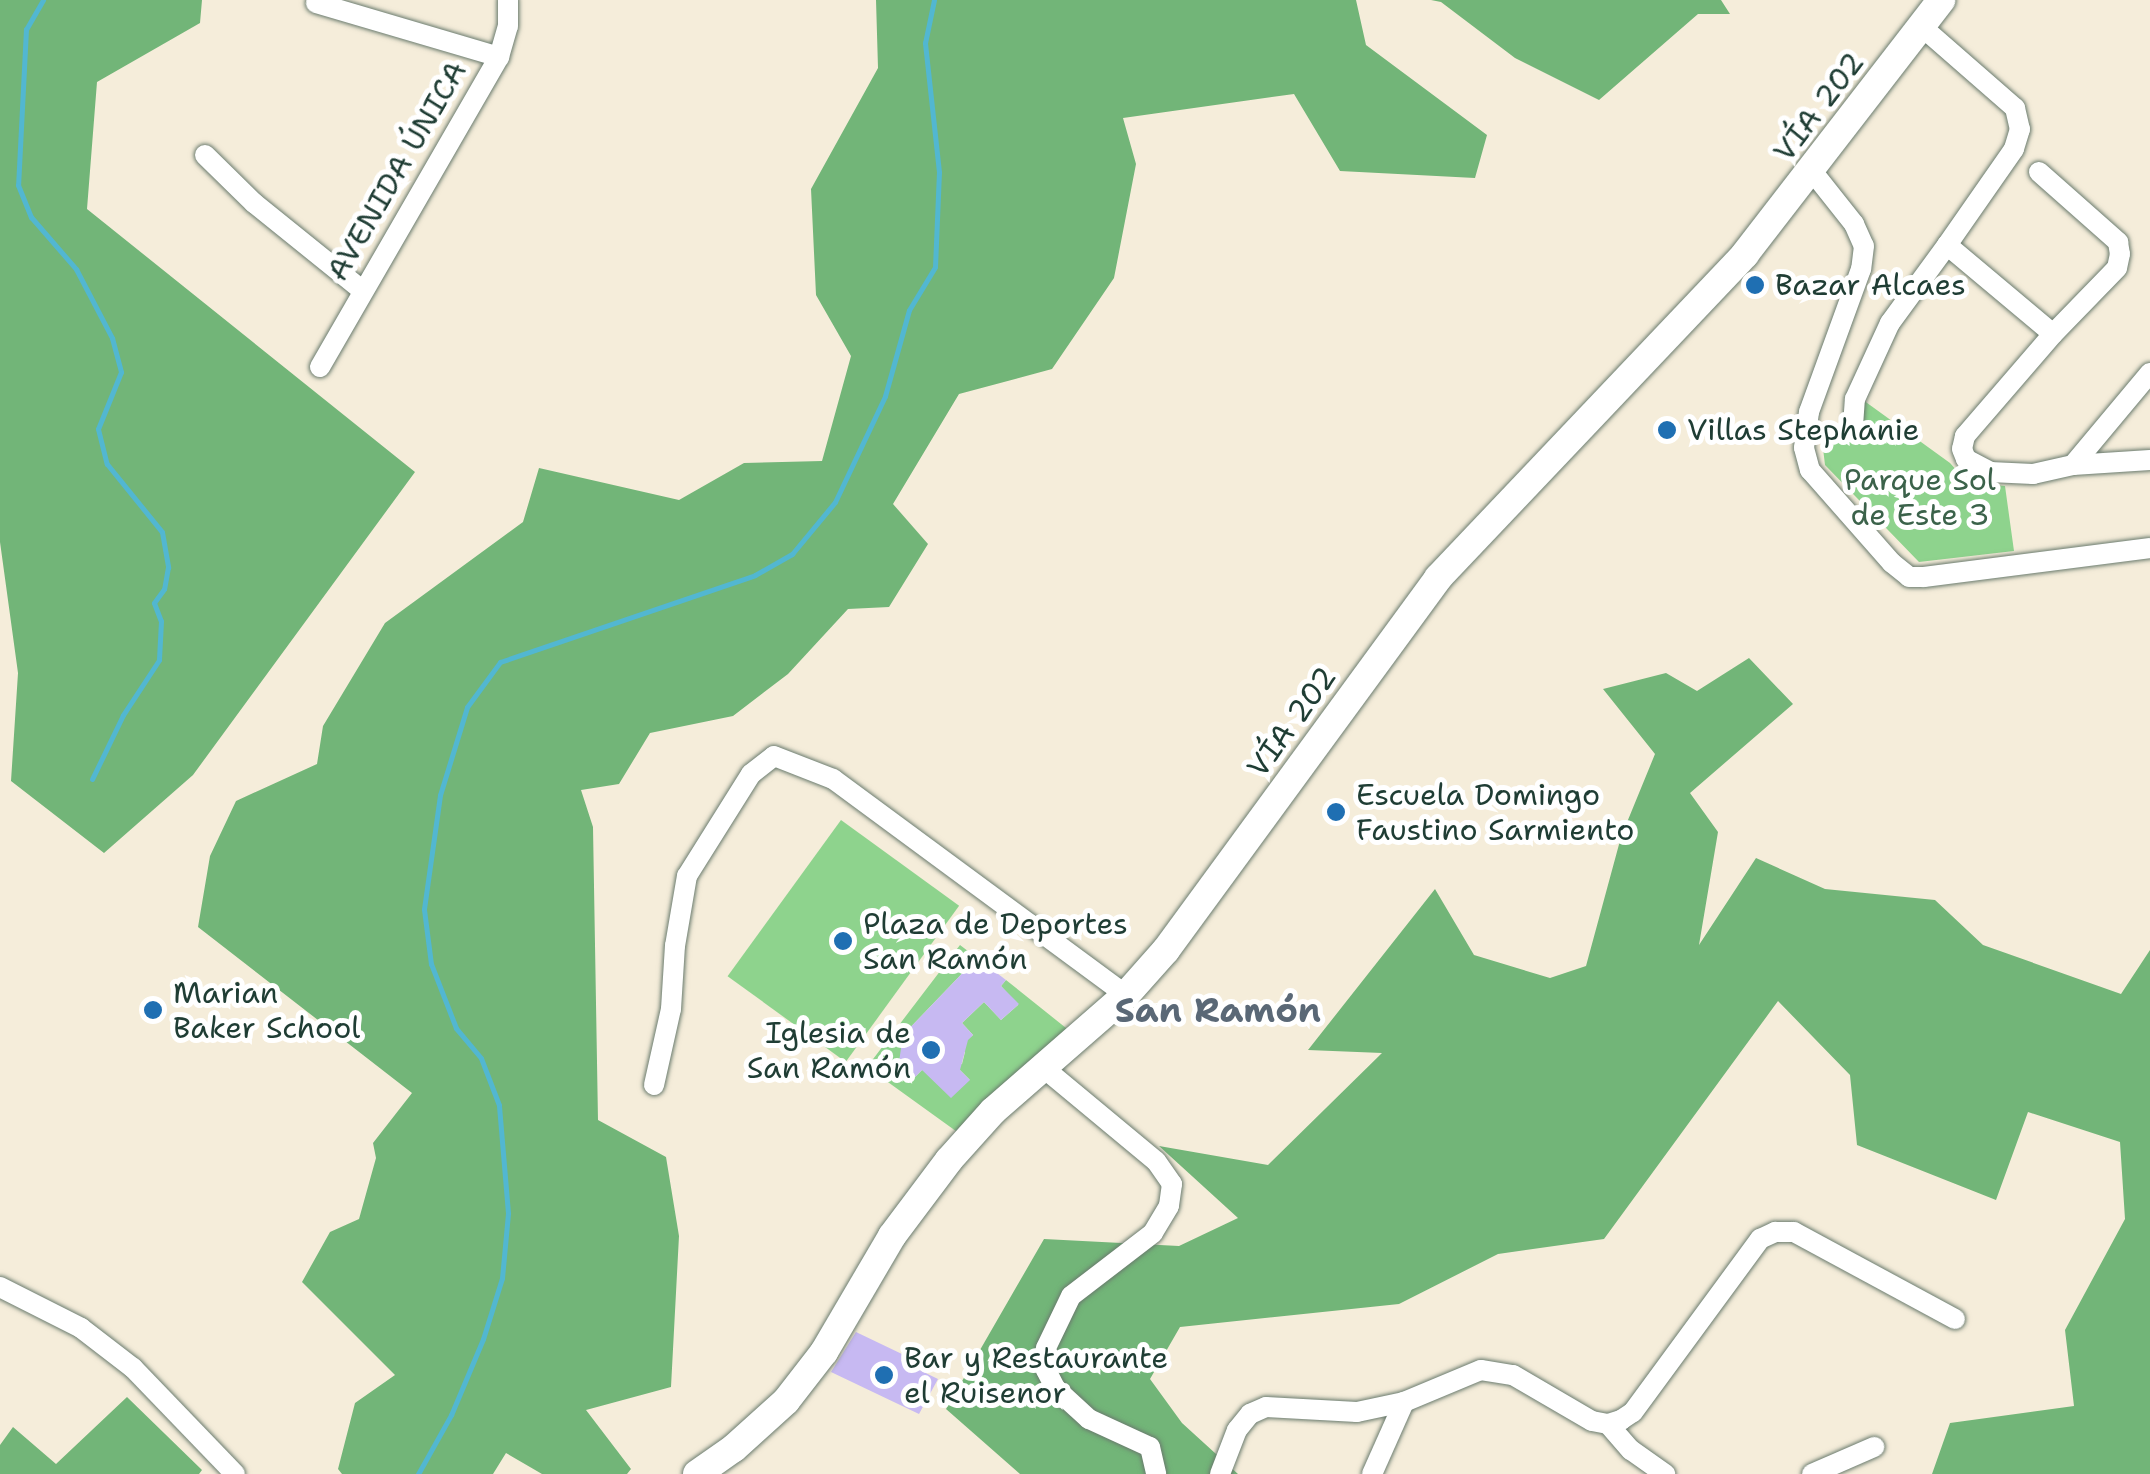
<!DOCTYPE html>
<html>
<head>
<meta charset="utf-8">
<style>
  body { margin:0 }
  #map { position:relative; width:2150px; height:1474px; overflow:hidden; background:#f5edda; font-family:"Shantell Sans",sans-serif }
  div>[style] { position:absolute }
  [style*='--x'] { left:calc(var(--x)*1px); top:calc(var(--y)*1px); width:calc(var(--w)*1px); rotate:calc(var(--a)*1deg) }
  .green>* { inset:0; background:#8ed38d; transform-origin:0 0 }
  .forest>* { inset:0; background:#72b578 }
  .stream>* { height:5px; margin:-2.5px; padding:0 2.5px; transform-origin:2.5px; border-radius:2.5px; background:#52b7d1 }
  .building>* { inset:0; background:#c7b9f2 }
  .roads { filter:drop-shadow(0 0 2px #6a7b6e) drop-shadow(0 0 2px #6a7b6e) }
  .minor>* { height:20px; margin:-10px; padding:0 10px; transform-origin:10px; border-radius:10px; background:#fff }
  .secondary>* { height:28px; margin:-14px; padding:0 14px; transform-origin:14px; border-radius:14px; background:#fff }
  .dots>* { width:28px; height:28px; translate:-50% -50%; box-sizing:border-box; border:5px solid #fff; border-radius:50% }
  span { translate:-50% -50%; white-space:nowrap; text-align:center; line-height:1.15; -webkit-text-stroke:10px #fff; paint-order:stroke }
  .street-label { font-size:30px; color:#1f3d34 }
  .poi-label { font-size:30px; color:#1f3d34 }
  .left { translate:0 -50%; text-align:left }
  .right { translate:-100% -50%; text-align:right }
  .park-label { font-size:30px; color:#3b624a }
  .quarter-label { font-size:35px; color:#5a6876; font-weight:700 }
</style>
</head>
<body>
<div id="map">
  <div class="green">
    <div style="clip-path:polygon(1863px 400px,1950px 463px,1967px 482px,2005px 486px,2014px 551px,1919px 562px,1825px 465px,1822px 440px,1828px 424px,1856px 434px)"></div>
    <div style="left:841px;top:820px;width:146px;height:193px;rotate:36deg"></div>
    <div style="clip-path:polygon(960px 945px,977px 958px,903px 1035px,900px 1062px,915px 1077px,922px 1070px,970px 1080px,955px 1065px,962px 1064px,965px 1052px,958px 1048px,973px 1035px,962px 1023px,984px 1002px,1001px 1020px,1018px 1005px,1001px 986px,1006px 980px,1071px 1032px,960px 1134px,867px 1067px)"></div>
  </div>
  <div class="forest">
    <div style="clip-path:polygon(0 0,202px 0,200px 23px,97px 82px,87px 209px,415px 472px,193px 775px,104px 853px,11px 781px,18px 673px,0 542px)"></div>
    <div style="clip-path:polygon(876px 0,1356px 0,1366px 45px,1487px 135px,1475px 178px,1340px 171px,1294px 94px,1123px 118px,1136px 164px,1114px 278px,1052px 369px,959px 394px,893px 504px,928px 544px,889px 607px,848px 609px,788px 674px,733px 716px,650px 733px,619px 784px,581px 790px,593px 827px,598px 1120px,666px 1157px,679px 1236px,671px 1387px,586px 1410px,631px 1469px,627px 1474px,542px 1474px,506px 1453px,493px 1474px,342px 1474px,338px 1469px,355px 1403px,395px 1375px,302px 1282px,330px 1232px,359px 1219px,376px 1158px,373px 1143px,412px 1093px,198px 927px,210px 856px,236px 801px,317px 764px,323px 726px,385px 623px,523px 522px,539px 468px,679px 500px,744px 463px,822px 461px,851px 356px,816px 295px,811px 189px,878px 68px)"></div>
    <div style="clip-path:polygon(1431px 0,1721px 0,1730px 14px,1698px 14px,1599px 100px,1515px 58px,1441px 2px)"></div>
    <div style="clip-path:polygon(1749px 658px,1793px 704px,1690px 793px,1718px 832px,1699px 945px,1756px 858px,1825px 889px,1935px 900px,1983px 945px,2121px 994px,2150px 950px,2150px 1474px,1932px 1474px,1950px 1423px,2074px 1406px,2065px 1330px,2125px 1219px,2120px 1142px,2028px 1112px,1996px 1200px,1857px 1145px,1850px 1075px,1778px 1001px,1604px 1239px,1498px 1254px,1399px 1304px,1180px 1327px,1150px 1379px,1182px 1423px,1238px 1474px,1020px 1474px,946px 1409px,1044px 1239px,1179px 1246px,1238px 1218px,1159px 1146px,1268px 1165px,1382px 1053px,1308px 1050px,1435px 889px,1474px 955px,1550px 978px,1586px 966px,1621px 837px,1655px 754px,1603px 689px,1666px 673px,1697px 691px)"></div>
    <div style="clip-path:polygon(127px 1397px,202px 1470px,199px 1474px,0 1474px,0 1445px,13px 1427px,56px 1464px)"></div>
  </div>
  <div class="stream">
    <div style="--x:43;--y:0;--w:34;--a:120"></div>
    <div style="--x:26;--y:29;--w:156;--a:92.9"></div>
    <div style="--x:18;--y:185;--w:35;--a:68"></div>
    <div style="--x:31;--y:217;--w:69;--a:49.1"></div>
    <div style="--x:76;--y:269;--w:78;--a:62.4"></div>
    <div style="--x:112;--y:338;--w:35;--a:75"></div>
    <div style="--x:121;--y:372;--w:61;--a:112"></div>
    <div style="--x:98;--y:429;--w:36;--a:76"></div>
    <div style="--x:107;--y:464;--w:87;--a:51"></div>
    <div style="--x:162;--y:532;--w:36;--a:80"></div>
    <div style="--x:168;--y:567;--w:22;--a:100"></div>
    <div style="--x:164;--y:589;--w:17;--a:126"></div>
    <div style="--x:154;--y:603;--w:19;--a:69"></div>
    <div style="--x:161;--y:621;--w:39;--a:93"></div>
    <div style="--x:159;--y:660;--w:66;--a:123.2"></div>
    <div style="--x:123;--y:715;--w:71;--a:115.8"></div>
    <div style="--x:418;--y:1474;--w:68;--a:-60.8"></div>
    <div style="--x:451;--y:1415;--w:82;--a:-67.2"></div>
    <div style="--x:483;--y:1339;--w:64;--a:-72.7"></div>
    <div style="--x:502;--y:1278;--w:65;--a:-84.7"></div>
    <div style="--x:508;--y:1213;--w:108;--a:-94.8"></div>
    <div style="--x:499;--y:1105;--w:50;--a:-111"></div>
    <div style="--x:481;--y:1058;--w:39;--a:-130"></div>
    <div style="--x:456;--y:1028;--w:69;--a:-111.3"></div>
    <div style="--x:431;--y:964;--w:55;--a:-97.3"></div>
    <div style="--x:424;--y:909;--w:115;--a:-82"></div>
    <div style="--x:440;--y:795;--w:92;--a:-72.9"></div>
    <div style="--x:467;--y:707;--w:56;--a:-53.7"></div>
    <div style="--x:500;--y:662;--w:269;--a:-18.8"></div>
    <div style="--x:755;--y:575;--w:43;--a:-29.6"></div>
    <div style="--x:792;--y:554;--w:67;--a:-50.4"></div>
    <div style="--x:835;--y:502;--w:117;--a:-64.7"></div>
    <div style="--x:885;--y:396;--w:89;--a:-74.4"></div>
    <div style="--x:909;--y:310;--w:50;--a:-58.8"></div>
    <div style="--x:935;--y:267;--w:95;--a:-87.6"></div>
    <div style="--x:939;--y:172;--w:130;--a:-96.2"></div>
    <div style="--x:925;--y:43;--w:44;--a:-78.2"></div>
  </div>
  <div class="building">
    <div style="clip-path:polygon(977px 958px,1006px 980px,1001px 986px,1019px 1004px,1001px 1020px,984px 1002px,962px 1023px,973px 1035px,968px 1040px,960px 1070px,970px 1080px,951px 1098px,922px 1070px,915px 1077px,899px 1062px,903px 1035px)"></div>
    <div style="clip-path:polygon(856px 1332px,904px 1355px,901px 1361px,938px 1379px,919px 1414px,831px 1372px)"></div>
  </div>
  <div class="roads">
    <div class="minor">
      <div style="--x:316;--y:3;--w:191;--a:16.4"></div>
      <div style="--x:1921;--y:26;--w:125;--a:41.1"></div>
      <div style="--x:2015;--y:108;--w:22;--a:77"></div>
      <div style="--x:2020;--y:129;--w:21;--a:107"></div>
      <div style="--x:2014;--y:149;--w:117;--a:124.9"></div>
      <div style="--x:1947;--y:245;--w:138;--a:40"></div>
      <div style="--x:2053;--y:334;--w:135;--a:130.8"></div>
      <div style="--x:1965;--y:436;--w:13;--a:103"></div>
      <div style="--x:1962;--y:449;--w:11;--a:68"></div>
      <div style="--x:1966;--y:459;--w:27;--a:28"></div>
      <div style="--x:1990;--y:472;--w:43;--a:2.7"></div>
      <div style="--x:2033;--y:474;--w:41;--a:-12.7"></div>
      <div style="--x:2073;--y:465;--w:120;--a:-50.1"></div>
      <div style="--x:205;--y:155;--w:69;--a:44.4"></div>
      <div style="--x:254;--y:203;--w:139;--a:38.9"></div>
      <div style="--x:1812;--y:171;--w:68;--a:51.6"></div>
      <div style="--x:1854;--y:224;--w:24;--a:66"></div>
      <div style="--x:1864;--y:246;--w:23;--a:97"></div>
      <div style="--x:1861;--y:269;--w:152;--a:110"></div>
      <div style="--x:1809;--y:412;--w:36;--a:98"></div>
      <div style="--x:1804;--y:448;--w:23;--a:75"></div>
      <div style="--x:1810;--y:470;--w:124;--a:48.6"></div>
      <div style="--x:1892;--y:563;--w:22;--a:39"></div>
      <div style="--x:1909;--y:577;--w:15;--a:0"></div>
      <div style="--x:1924;--y:577;--w:228;--a:-7.3"></div>
      <div style="--x:2039;--y:172;--w:106;--a:41.5"></div>
      <div style="--x:2118;--y:242;--w:12;--a:81"></div>
      <div style="--x:2120;--y:254;--w:14;--a:102"></div>
      <div style="--x:2117;--y:268;--w:92;--a:134.1"></div>
      <div style="--x:320;--y:367;--w:358;--a:-60"></div>
      <div style="--x:499;--y:57;--w:32;--a:-74"></div>
      <div style="--x:508;--y:26;--w:26;--a:-90"></div>
      <div style="--x:1853;--y:426;--w:27;--a:-86"></div>
      <div style="--x:1855;--y:399;--w:84;--a:-65.3"></div>
      <div style="--x:1890;--y:323;--w:97;--a:-53.8"></div>
      <div style="--x:2073;--y:465;--w:77;--a:-3.7"></div>
      <div style="--x:1045;--y:1069;--w:144;--a:39.7"></div>
      <div style="--x:1156;--y:1161;--w:28;--a:55"></div>
      <div style="--x:1172;--y:1184;--w:22;--a:98"></div>
      <div style="--x:1169;--y:1206;--w:31;--a:121"></div>
      <div style="--x:1153;--y:1233;--w:103;--a:142.5"></div>
      <div style="--x:1071;--y:1296;--w:58;--a:115.7"></div>
      <div style="--x:1046;--y:1348;--w:22;--a:90"></div>
      <div style="--x:1046;--y:1370;--w:20;--a:63"></div>
      <div style="--x:1055;--y:1388;--w:46;--a:42.4"></div>
      <div style="--x:1089;--y:1419;--w:67;--a:24.7"></div>
      <div style="--x:1150;--y:1447;--w:28;--a:77"></div>
      <div style="--x:654;--y:1085;--w:78;--a:-77.4"></div>
      <div style="--x:671;--y:1009;--w:63;--a:-86.4"></div>
      <div style="--x:675;--y:946;--w:71;--a:-80.3"></div>
      <div style="--x:687;--y:876;--w:120;--a:-57.9"></div>
      <div style="--x:751;--y:774;--w:29;--a:-38"></div>
      <div style="--x:774;--y:756;--w:63;--a:21.3"></div>
      <div style="--x:833;--y:779;--w:364;--a:36.4"></div>
      <div style="--x:0;--y:1287;--w:91;--a:26.8"></div>
      <div style="--x:81;--y:1328;--w:66;--a:37.6"></div>
      <div style="--x:133;--y:1368;--w:147;--a:46.1"></div>
      <div style="--x:1608;--y:1424;--w:35;--a:49"></div>
      <div style="--x:1631;--y:1450;--w:42;--a:35.2"></div>
      <div style="--x:1220;--y:1474;--w:47;--a:-68.9"></div>
      <div style="--x:1237;--y:1430;--w:21;--a:-51"></div>
      <div style="--x:1250;--y:1414;--w:17;--a:-24"></div>
      <div style="--x:1266;--y:1407;--w:91;--a:3.1"></div>
      <div style="--x:1357;--y:1412;--w:48;--a:-12"></div>
      <div style="--x:1404;--y:1402;--w:83;--a:-22.6"></div>
      <div style="--x:1481;--y:1370;--w:32;--a:9"></div>
      <div style="--x:1513;--y:1375;--w:91;--a:30.2"></div>
      <div style="--x:1592;--y:1421;--w:16;--a:11"></div>
      <div style="--x:1608;--y:1424;--w:14;--a:-17"></div>
      <div style="--x:1621;--y:1420;--w:14;--a:-34"></div>
      <div style="--x:1633;--y:1412;--w:215;--a:-53.7"></div>
      <div style="--x:1760;--y:1239;--w:17;--a:-25"></div>
      <div style="--x:1775;--y:1232;--w:19;--a:0"></div>
      <div style="--x:1794;--y:1232;--w:183;--a:28.4"></div>
      <div style="--x:1372;--y:1474;--w:79;--a:-66"></div>
      <div style="--x:1812;--y:1474;--w:68;--a:-23.5"></div>
    </div>
    <div class="secondary">
      <div style="--x:697;--y:1474;--w:45;--a:-35.1"></div>
      <div style="--x:734;--y:1448;--w:70;--a:-42.1"></div>
      <div style="--x:786;--y:1401;--w:62;--a:-52.2"></div>
      <div style="--x:824;--y:1352;--w:134;--a:-59.6"></div>
      <div style="--x:892;--y:1236;--w:95;--a:-53.1"></div>
      <div style="--x:949;--y:1160;--w:66;--a:-48.1"></div>
      <div style="--x:993;--y:1111;--w:176;--a:-41.1"></div>
      <div style="--x:1126;--y:995;--w:60;--a:-48.4"></div>
      <div style="--x:1166;--y:950;--w:461;--a:-53.8"></div>
      <div style="--x:1438;--y:578;--w:446;--a:-46.5"></div>
      <div style="--x:1745;--y:254;--w:321;--a:-52.3"></div>
    </div>
  </div>
  <div class="dots">
    <div style="left:1755px;top:285px;background:#1f6fb2"></div>
    <div style="left:1667px;top:430px;background:#1f6fb2"></div>
    <div style="left:1336px;top:812px;background:#1f6fb2"></div>
    <div style="left:843px;top:941px;background:#1f6fb2"></div>
    <div style="left:153px;top:1010px;background:#1f6fb2"></div>
    <div style="left:931px;top:1050px;background:#1f6fb2"></div>
    <div style="left:884px;top:1375px;background:#1f6fb2"></div>
  </div>
  <div class="street-label">
    <span style="left:1819px;top:107px;rotate:-53deg">VÍA 202</span>
    <span style="left:397px;top:171px;rotate:-60deg">AVENIDA ÚNICA</span>
    <span style="left:1292px;top:722px;rotate:-54deg">VÍA 202</span>
  </div>
  <div class="poi-label">
    <span class="left" style="left:1775px;top:285px">Bazar Alcaes</span>
    <span class="left" style="left:1687px;top:430px">Villas Stephanie</span>
    <span class="left" style="left:1356px;top:812px">Escuela Domingo<br>Faustino Sarmiento</span>
    <span class="left" style="left:863px;top:941px">Plaza de Deportes<br>San Ramón</span>
    <span class="left" style="left:173px;top:1010px">Marian<br>Baker School</span>
    <span class="right" style="left:911px;top:1050px">Iglesia de<br>San Ramón</span>
    <span class="left" style="left:904px;top:1375px">Bar y Restaurante<br>el Ruisenor</span>
  </div>
  <div class="park-label">
    <span style="left:1920px;top:497px">Parque Sol<br>de Este 3</span>
  </div>
  <div class="quarter-label">
    <span style="left:1218px;top:1010px">San Ramón</span>
  </div>
</div>
</body>
</html>
